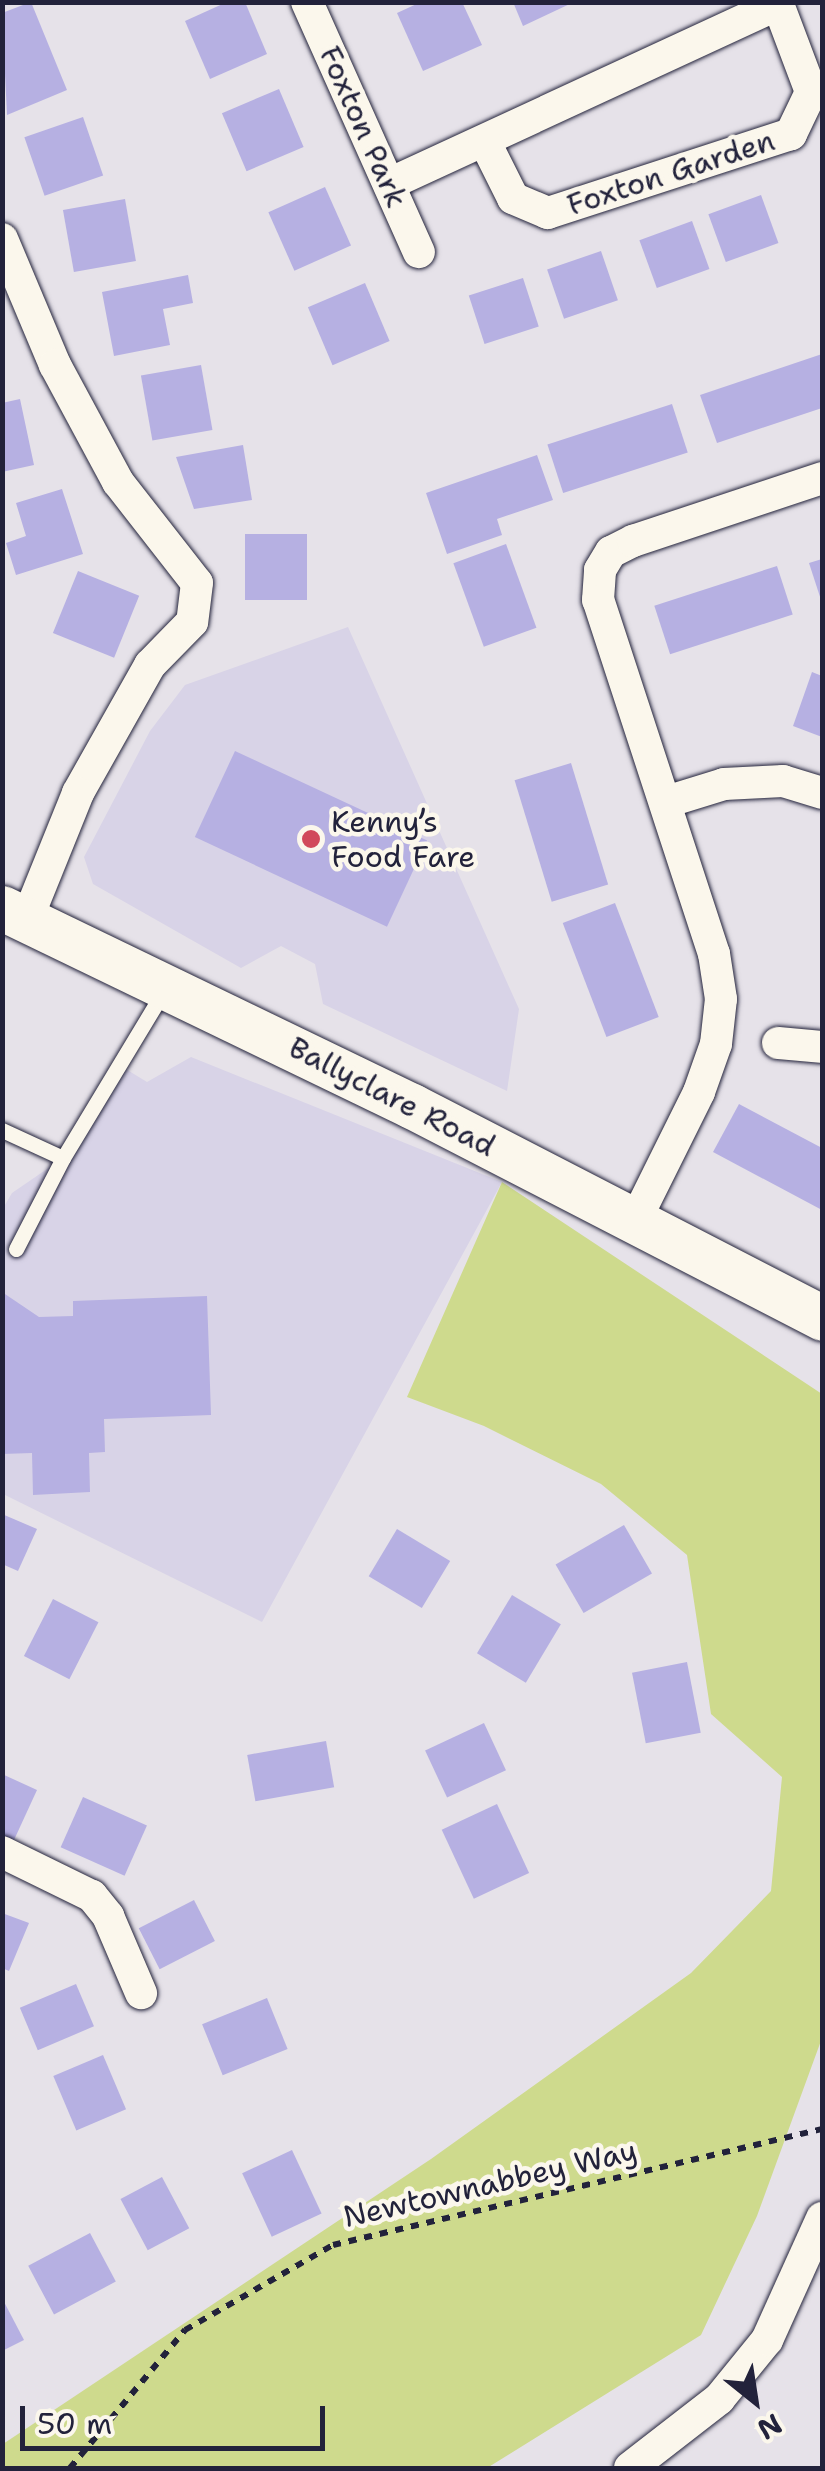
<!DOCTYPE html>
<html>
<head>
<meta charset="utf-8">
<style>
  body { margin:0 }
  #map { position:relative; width:825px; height:2471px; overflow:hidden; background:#e6e2e9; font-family:"Shantell Sans",sans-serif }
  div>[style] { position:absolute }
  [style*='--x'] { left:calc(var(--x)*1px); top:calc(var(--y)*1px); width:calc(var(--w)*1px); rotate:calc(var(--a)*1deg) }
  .built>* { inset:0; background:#d8d3e7 }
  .green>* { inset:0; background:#ceda8d }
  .building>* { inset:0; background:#b6b0e2; transform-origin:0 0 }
  .path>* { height:6px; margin-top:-3px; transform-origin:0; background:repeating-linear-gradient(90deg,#22223b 0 8px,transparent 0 16px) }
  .roads { filter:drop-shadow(0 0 2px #22223b) drop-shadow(0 0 2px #22223b) }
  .lane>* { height:15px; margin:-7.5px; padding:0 7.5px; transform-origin:7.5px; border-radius:7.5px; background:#fbf7ec }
  .street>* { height:32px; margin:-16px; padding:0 16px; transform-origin:16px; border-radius:16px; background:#fbf7ec }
  .secondary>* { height:45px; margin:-22.5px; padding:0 22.5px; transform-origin:22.5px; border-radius:22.5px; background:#fbf7ec }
  .dots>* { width:28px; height:28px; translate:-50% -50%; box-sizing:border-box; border:5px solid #fbf7ec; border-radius:50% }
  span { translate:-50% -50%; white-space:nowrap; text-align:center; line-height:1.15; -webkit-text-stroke:9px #fbf7ec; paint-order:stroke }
  .street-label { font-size:30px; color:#22223b }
  .poi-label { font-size:30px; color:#22223b }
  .left { translate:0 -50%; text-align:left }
  .frame { position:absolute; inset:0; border:5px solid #22223b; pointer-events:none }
  .north { position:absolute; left:705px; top:2351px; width:100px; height:100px; -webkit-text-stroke:8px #fbf7ec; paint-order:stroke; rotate:150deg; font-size:28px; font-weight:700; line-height:40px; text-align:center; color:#22223b }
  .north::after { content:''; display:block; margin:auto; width:35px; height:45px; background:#22223b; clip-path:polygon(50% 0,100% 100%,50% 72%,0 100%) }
  .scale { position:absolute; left:20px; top:2406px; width:305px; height:45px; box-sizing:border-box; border:5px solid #22223b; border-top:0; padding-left:12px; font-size:30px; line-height:35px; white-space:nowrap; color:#22223b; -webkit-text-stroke:8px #fbf7ec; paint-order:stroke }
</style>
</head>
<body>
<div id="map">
  <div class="built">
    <div style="clip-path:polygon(348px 627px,519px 1009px,507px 1091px,323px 1004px,315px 964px,281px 946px,241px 968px,93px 884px,84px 857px,150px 731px,185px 685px)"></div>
    <div style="clip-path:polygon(191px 1057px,502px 1182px,262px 1622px,3px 1494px,2px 1210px,12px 1193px,63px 1158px,116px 1063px,147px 1082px)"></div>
  </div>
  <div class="green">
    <div style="clip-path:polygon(502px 1182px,822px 1394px,822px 2038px,757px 2216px,701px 2335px,487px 2468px,3px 2468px,3px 2444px,431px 2159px,691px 1973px,771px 1891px,782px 1777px,711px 1714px,687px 1555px,601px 1484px,484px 1426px,407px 1397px)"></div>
  </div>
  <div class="building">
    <div style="clip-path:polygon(31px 2px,67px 90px,7px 115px,2px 13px)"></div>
    <div style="clip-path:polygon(227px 2px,245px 2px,267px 54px,210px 79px,185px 21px)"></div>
    <div style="clip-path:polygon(421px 2px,462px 2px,482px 45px,423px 71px,397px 13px)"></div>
    <div style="clip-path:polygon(513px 2px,574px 2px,523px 26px)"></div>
    <div style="left:279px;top:89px;width:63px;height:62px;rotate:67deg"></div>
    <div style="left:83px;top:117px;width:62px;height:62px;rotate:71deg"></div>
    <div style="left:325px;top:187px;width:64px;height:62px;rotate:66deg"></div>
    <div style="left:761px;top:195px;width:51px;height:56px;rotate:70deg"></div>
    <div style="left:125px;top:199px;width:63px;height:63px;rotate:80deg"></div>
    <div style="left:692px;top:221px;width:51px;height:56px;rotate:70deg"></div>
    <div style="left:601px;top:251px;width:52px;height:57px;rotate:71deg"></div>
    <div style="clip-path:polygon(188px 275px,193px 303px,163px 309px,170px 345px,114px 356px,102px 292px)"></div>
    <div style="left:523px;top:278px;width:51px;height:57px;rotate:72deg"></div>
    <div style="left:365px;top:283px;width:63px;height:62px;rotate:67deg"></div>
    <div style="clip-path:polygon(822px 354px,822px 408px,717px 443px,700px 395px)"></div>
    <div style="left:201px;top:365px;width:66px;height:61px;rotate:80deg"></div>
    <div style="clip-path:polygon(20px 399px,34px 465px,2px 472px,2px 403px)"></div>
    <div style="left:672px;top:404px;width:51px;height:131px;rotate:72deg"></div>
    <div style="clip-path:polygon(243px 445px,252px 500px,194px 509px,176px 457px)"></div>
    <div style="clip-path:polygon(537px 455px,553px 500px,497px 519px,502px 535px,447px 554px,426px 493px)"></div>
    <div style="clip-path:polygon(62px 489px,83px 554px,16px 575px,6px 543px,26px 536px,16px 503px)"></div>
    <div style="left:245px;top:534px;width:62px;height:66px"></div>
    <div style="left:506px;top:544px;width:89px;height:56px;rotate:70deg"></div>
    <div style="clip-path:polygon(822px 559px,822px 603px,809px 563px)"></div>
    <div style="left:777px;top:566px;width:51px;height:129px;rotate:72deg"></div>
    <div style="left:78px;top:571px;width:66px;height:67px;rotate:22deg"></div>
    <div style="clip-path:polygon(812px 672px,822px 676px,822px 737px,793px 726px)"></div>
    <div style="left:235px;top:751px;width:212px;height:95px;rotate:25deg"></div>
    <div style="left:571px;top:763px;width:127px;height:59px;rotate:73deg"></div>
    <div style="left:615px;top:903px;width:122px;height:56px;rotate:69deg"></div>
    <div style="clip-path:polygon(739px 1104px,822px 1148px,822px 1210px,713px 1152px)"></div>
    <div style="clip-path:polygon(2px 1292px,39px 1317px,73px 1316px,73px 1301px,207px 1296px,211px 1415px,104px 1419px,105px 1452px,89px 1453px,90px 1492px,33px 1495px,32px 1453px,2px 1454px)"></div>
    <div style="clip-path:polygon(2px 1514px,37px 1529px,18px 1571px,2px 1564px)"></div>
    <div style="left:624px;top:1525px;width:56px;height:79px;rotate:60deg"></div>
    <div style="left:397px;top:1529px;width:62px;height:55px;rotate:31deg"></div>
    <div style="left:512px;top:1595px;width:57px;height:68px;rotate:31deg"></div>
    <div style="left:53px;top:1599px;width:51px;height:64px;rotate:27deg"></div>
    <div style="left:687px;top:1662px;width:72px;height:56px;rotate:79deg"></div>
    <div style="left:484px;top:1723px;width:52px;height:65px;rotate:65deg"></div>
    <div style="left:326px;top:1741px;width:47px;height:80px;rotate:80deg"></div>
    <div style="clip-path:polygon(2px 1774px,37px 1790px,14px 1840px,2px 1835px)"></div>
    <div style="left:83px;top:1797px;width:70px;height:55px;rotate:24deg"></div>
    <div style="left:497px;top:1804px;width:76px;height:61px;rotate:65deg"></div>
    <div style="left:194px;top:1900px;width:46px;height:62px;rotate:63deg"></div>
    <div style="clip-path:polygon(2px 1913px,29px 1923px,9px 1971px,2px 1968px)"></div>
    <div style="left:76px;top:1984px;width:46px;height:61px;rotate:67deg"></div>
    <div style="left:267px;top:1998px;width:55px;height:70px;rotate:68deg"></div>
    <div style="left:103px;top:2055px;width:59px;height:54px;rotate:67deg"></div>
    <div style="left:292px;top:2150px;width:70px;height:55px;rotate:65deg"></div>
    <div style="left:162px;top:2177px;width:58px;height:47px;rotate:62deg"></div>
    <div style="left:90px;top:2233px;width:55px;height:70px;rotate:62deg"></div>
    <div style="clip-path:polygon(2px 2298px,24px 2340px,2px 2351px)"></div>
  </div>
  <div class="path">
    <div style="--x:70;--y:2468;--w:180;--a:-50.2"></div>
    <div style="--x:185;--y:2330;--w:171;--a:-29.9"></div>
    <div style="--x:333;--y:2245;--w:503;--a:-13.34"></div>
  </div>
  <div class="roads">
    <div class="lane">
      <div style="--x:2;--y:1130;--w:67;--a:24.7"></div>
      <div style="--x:63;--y:1158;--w:194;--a:-58.9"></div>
      <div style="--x:16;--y:1249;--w:102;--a:-62.7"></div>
    </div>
    <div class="street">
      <div style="--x:307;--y:2;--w:274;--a:65.9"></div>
      <div style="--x:389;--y:184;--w:429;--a:-24.8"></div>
      <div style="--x:778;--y:4;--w:94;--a:69.4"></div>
      <div style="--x:811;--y:92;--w:47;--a:115.5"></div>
      <div style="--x:791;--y:134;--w:256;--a:162"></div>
      <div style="--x:548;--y:213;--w:38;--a:-157"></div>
      <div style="--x:513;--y:198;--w:63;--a:-116.6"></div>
      <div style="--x:2;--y:239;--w:137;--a:67.2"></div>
      <div style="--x:55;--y:365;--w:133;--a:61.7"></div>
      <div style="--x:118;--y:482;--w:128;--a:52"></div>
      <div style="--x:197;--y:583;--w:39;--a:97"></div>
      <div style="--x:192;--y:622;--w:60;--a:134.3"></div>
      <div style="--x:150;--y:665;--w:147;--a:119.4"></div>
      <div style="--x:78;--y:793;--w:136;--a:112"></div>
      <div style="--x:666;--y:802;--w:61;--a:-17.2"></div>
      <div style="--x:724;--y:784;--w:59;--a:-2.9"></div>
      <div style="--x:783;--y:781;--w:41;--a:17.1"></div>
      <div style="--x:778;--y:1043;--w:44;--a:5.2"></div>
      <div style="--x:635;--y:1221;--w:144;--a:-63.6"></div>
      <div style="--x:699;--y:1092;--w:51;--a:-70.5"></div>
      <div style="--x:716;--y:1044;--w:45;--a:-83.7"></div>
      <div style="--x:721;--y:999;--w:46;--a:-98.8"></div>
      <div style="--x:714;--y:954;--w:373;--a:-108.1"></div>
      <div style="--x:598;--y:600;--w:30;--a:-86"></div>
      <div style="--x:600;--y:570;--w:21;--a:-59"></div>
      <div style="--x:611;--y:552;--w:25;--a:-27"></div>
      <div style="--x:633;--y:541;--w:199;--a:-18.4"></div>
      <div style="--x:2;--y:1852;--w:100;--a:26.1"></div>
      <div style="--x:92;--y:1896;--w:26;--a:51"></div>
      <div style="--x:108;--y:1916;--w:84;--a:66.8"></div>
      <div style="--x:630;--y:2468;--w:113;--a:-37.8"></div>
      <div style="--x:719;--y:2399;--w:76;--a:-50.9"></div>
      <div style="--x:767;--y:2340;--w:134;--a:-65.7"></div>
    </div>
    <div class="secondary">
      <div style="--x:2;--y:908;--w:455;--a:25.8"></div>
      <div style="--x:412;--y:1106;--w:462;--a:27.3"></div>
    </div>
  </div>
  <div class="dots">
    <div style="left:311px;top:839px;background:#d1495b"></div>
  </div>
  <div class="street-label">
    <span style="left:363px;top:127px;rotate:66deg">Foxton Park</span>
    <span style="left:671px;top:173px;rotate:-18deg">Foxton Garden</span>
    <span style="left:392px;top:1097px;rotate:27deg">Ballyclare Road</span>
    <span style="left:490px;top:2184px;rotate:-13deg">Newtownabbey Way</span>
  </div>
  <div class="poi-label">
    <span class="left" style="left:331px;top:839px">Kenny’s<br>Food Fare</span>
  </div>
  <div class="frame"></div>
  <div class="north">N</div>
  <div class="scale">50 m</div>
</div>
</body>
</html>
